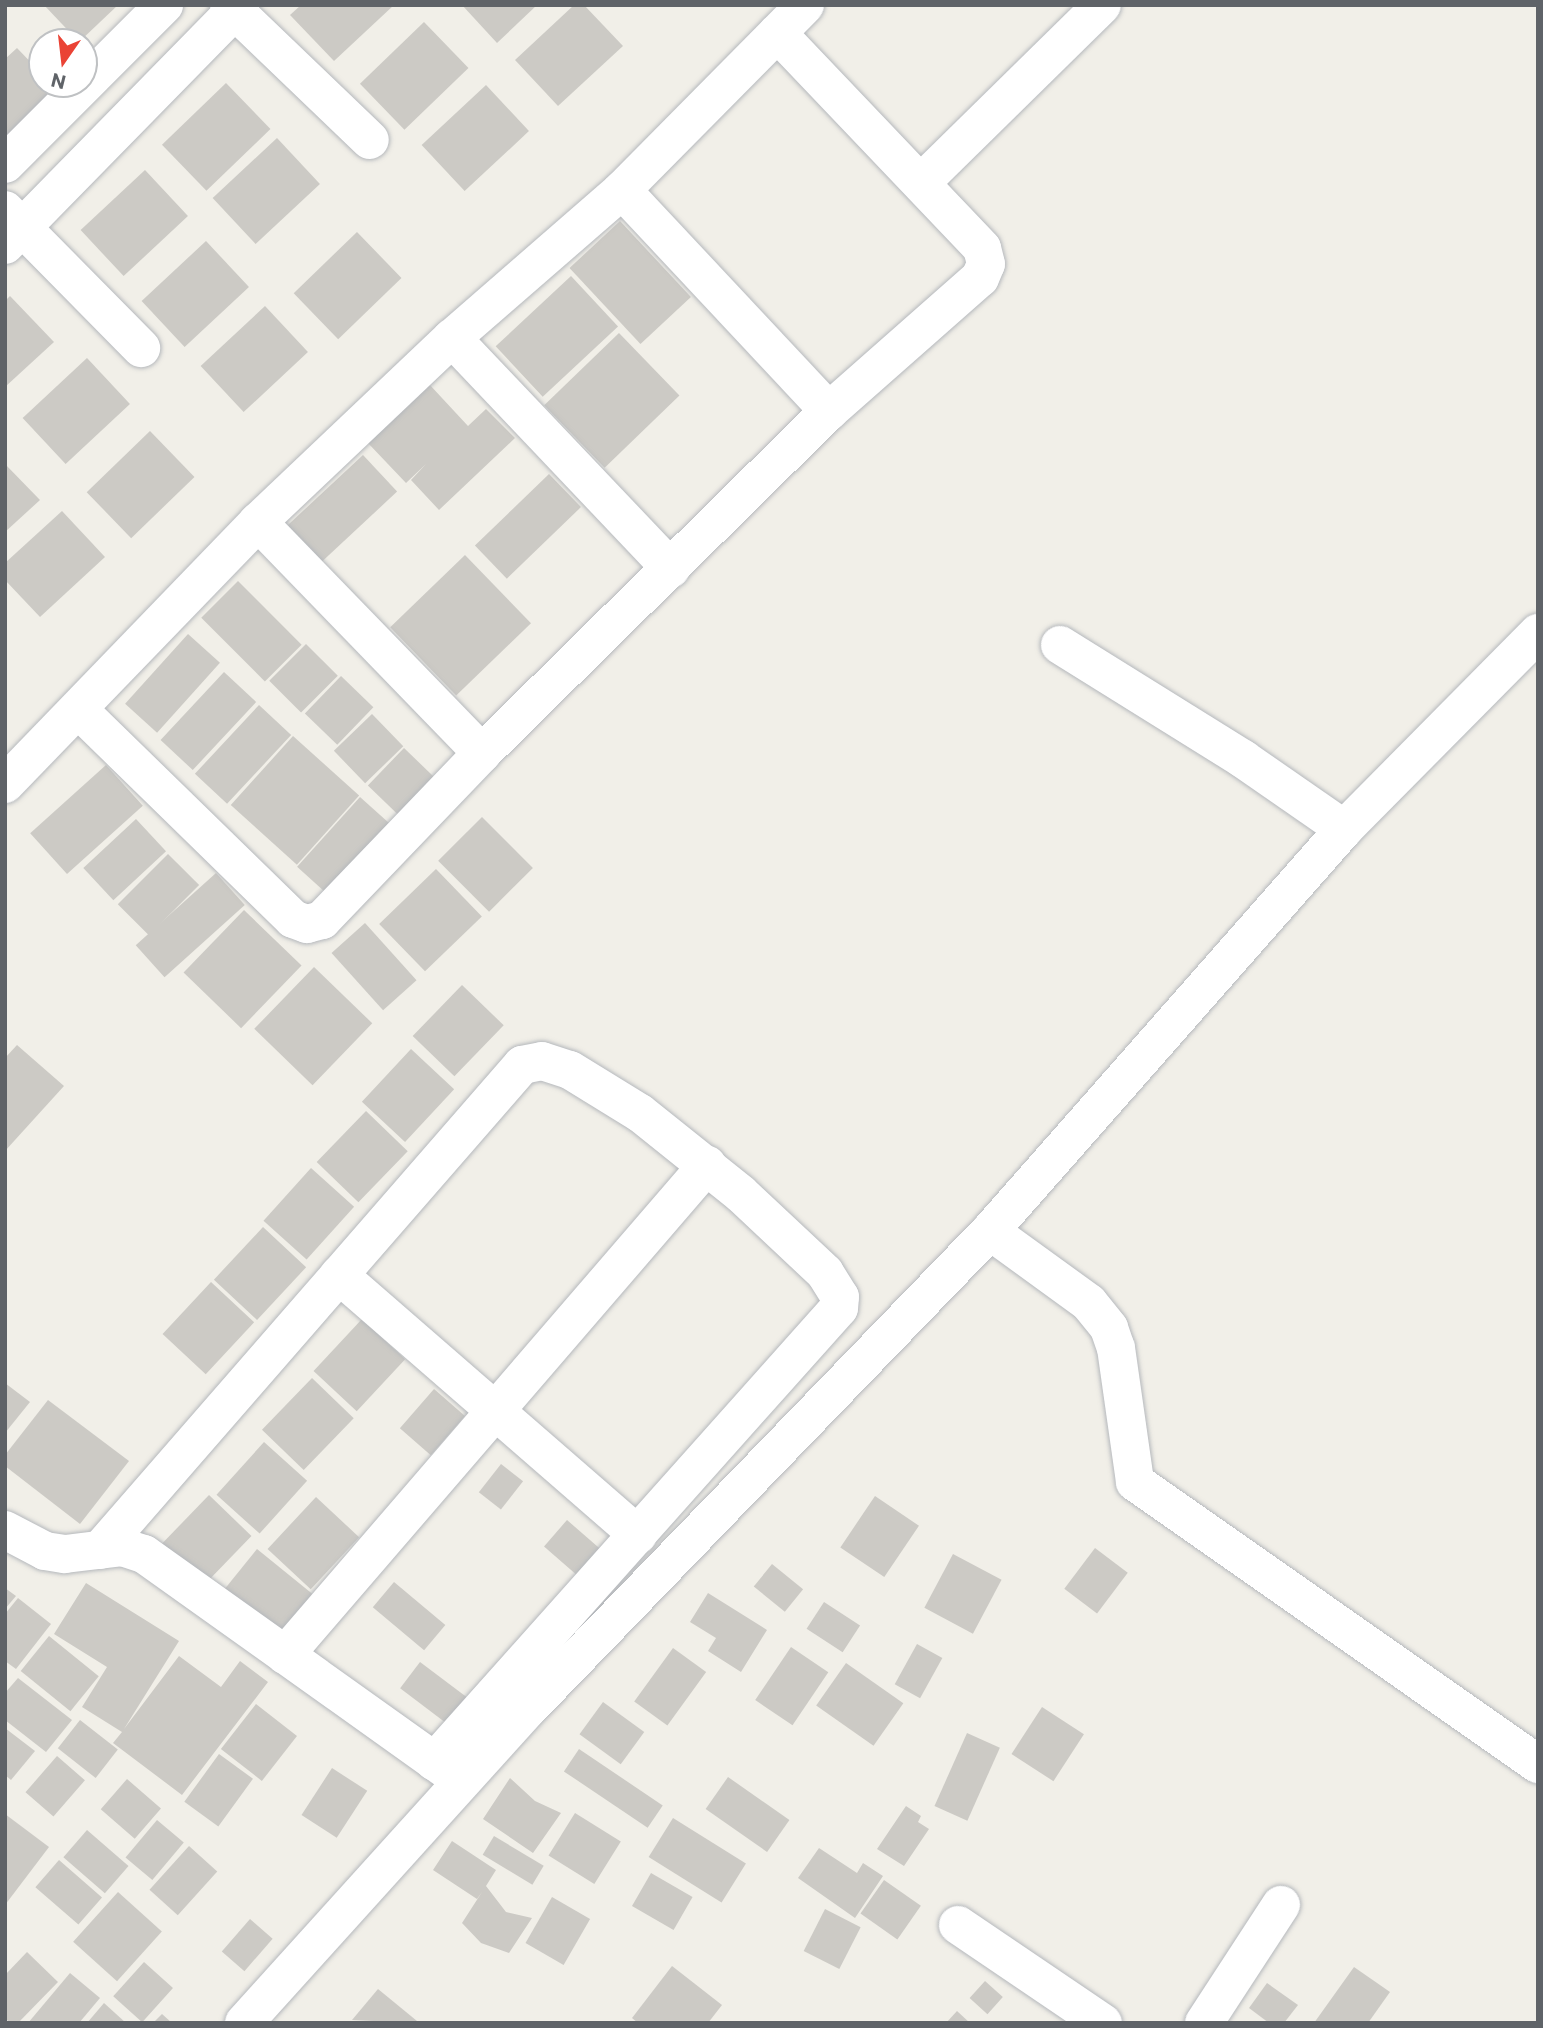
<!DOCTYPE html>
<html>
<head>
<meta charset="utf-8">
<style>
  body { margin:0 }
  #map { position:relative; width:1543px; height:2028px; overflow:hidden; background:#f1efe8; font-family:Commissioner,sans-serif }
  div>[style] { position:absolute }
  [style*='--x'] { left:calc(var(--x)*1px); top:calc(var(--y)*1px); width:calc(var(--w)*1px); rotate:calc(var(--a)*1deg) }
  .building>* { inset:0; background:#cccac5; transform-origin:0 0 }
  .roads { filter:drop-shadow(0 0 2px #b5b8bc) drop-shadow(0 0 2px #b5b8bc) }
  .street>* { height:38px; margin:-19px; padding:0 19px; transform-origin:19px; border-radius:19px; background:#fff }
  span { translate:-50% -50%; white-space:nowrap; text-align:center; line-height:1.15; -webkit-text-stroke:7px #fff; paint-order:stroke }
  .frame { position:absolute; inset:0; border:7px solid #5f6368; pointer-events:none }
  .north { position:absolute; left:28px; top:28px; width:70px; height:70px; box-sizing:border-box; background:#fff; border:2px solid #bfc1c3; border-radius:50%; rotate:194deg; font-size:19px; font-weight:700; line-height:28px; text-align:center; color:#5f6368 }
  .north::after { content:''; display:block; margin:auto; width:24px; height:32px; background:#ea4335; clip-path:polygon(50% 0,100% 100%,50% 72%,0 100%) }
</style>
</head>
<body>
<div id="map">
  <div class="building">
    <div style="clip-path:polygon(44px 5px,118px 5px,79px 42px)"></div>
    <div style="clip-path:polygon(301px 5px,394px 5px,334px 61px,290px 15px)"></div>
    <div style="clip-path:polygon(462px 5px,537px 5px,497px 43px)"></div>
    <div style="clip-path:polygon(574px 5px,584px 5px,623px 46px,558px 106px,515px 60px)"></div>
    <div style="left:424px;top:22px;width:64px;height:89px;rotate:46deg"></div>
    <div style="clip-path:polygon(17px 48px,42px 74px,42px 84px,51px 84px,61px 94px,5px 146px,5px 59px)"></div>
    <div style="left:226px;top:83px;width:64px;height:89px;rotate:46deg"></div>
    <div style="left:486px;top:85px;width:63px;height:88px;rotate:47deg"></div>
    <div style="left:277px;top:138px;width:63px;height:88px;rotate:47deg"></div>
    <div style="left:145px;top:170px;width:63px;height:88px;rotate:47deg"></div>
    <div style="left:620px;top:221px;width:104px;height:69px;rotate:47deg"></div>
    <div style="left:357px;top:232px;width:64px;height:88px;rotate:46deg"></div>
    <div style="left:206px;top:241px;width:63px;height:88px;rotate:47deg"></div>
    <div style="left:571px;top:276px;width:69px;height:103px;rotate:47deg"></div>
    <div style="clip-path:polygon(10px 296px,54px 342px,5px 387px,5px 301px)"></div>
    <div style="left:265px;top:306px;width:63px;height:88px;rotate:47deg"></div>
    <div style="left:619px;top:333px;width:87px;height:104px;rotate:46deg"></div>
    <div style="left:87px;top:358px;width:63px;height:88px;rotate:47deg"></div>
    <div style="clip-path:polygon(429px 384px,468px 426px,486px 409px,515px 438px,439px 510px,411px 480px,426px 464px,406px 483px,367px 442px)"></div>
    <div style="left:150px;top:431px;width:64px;height:88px;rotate:46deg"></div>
    <div style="left:363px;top:455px;width:50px;height:103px;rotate:47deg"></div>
    <div style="clip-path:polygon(5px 464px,40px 500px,5px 532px)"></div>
    <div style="left:549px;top:474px;width:46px;height:103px;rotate:46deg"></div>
    <div style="clip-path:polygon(62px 511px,105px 557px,40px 617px,5px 580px,5px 563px)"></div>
    <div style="left:465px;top:555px;width:95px;height:104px;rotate:46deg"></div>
    <div style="left:238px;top:581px;width:90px;height:52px;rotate:45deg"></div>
    <div style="left:188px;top:634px;width:43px;height:94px;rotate:42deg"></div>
    <div style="left:306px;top:644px;width:45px;height:52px;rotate:45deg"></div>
    <div style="left:224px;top:672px;width:44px;height:93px;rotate:43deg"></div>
    <div style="left:341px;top:676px;width:45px;height:52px;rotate:44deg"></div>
    <div style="left:259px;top:705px;width:44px;height:94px;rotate:43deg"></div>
    <div style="left:372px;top:714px;width:45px;height:53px;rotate:46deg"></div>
    <div style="left:293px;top:736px;width:89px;height:93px;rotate:42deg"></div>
    <div style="left:404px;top:748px;width:45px;height:52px;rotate:44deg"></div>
    <div style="left:106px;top:765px;width:55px;height:102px;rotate:48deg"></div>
    <div style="left:360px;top:797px;width:45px;height:94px;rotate:42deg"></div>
    <div style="left:482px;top:817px;width:72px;height:62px;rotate:45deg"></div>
    <div style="left:136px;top:819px;width:44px;height:72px;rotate:47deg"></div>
    <div style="left:168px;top:854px;width:44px;height:71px;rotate:45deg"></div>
    <div style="left:436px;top:869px;width:66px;height:79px;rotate:46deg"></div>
    <div style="left:216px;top:873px;width:43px;height:108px;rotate:48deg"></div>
    <div style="left:244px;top:910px;width:80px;height:87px;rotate:44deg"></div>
    <div style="left:365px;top:923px;width:77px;height:45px;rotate:48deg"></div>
    <div style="left:314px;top:967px;width:81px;height:86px;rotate:44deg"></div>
    <div style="left:462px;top:985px;width:58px;height:71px;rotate:44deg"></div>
    <div style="clip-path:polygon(17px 1045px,64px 1086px,5px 1151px,5px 1058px)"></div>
    <div style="left:411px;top:1049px;width:59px;height:72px;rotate:43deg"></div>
    <div style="left:366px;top:1111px;width:58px;height:71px;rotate:44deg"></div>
    <div style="left:311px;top:1168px;width:58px;height:71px;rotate:42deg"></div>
    <div style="left:263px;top:1227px;width:59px;height:72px;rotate:43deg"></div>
    <div style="left:211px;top:1282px;width:59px;height:71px;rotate:43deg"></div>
    <div style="left:362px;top:1319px;width:59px;height:71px;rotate:43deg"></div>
    <div style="left:312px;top:1378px;width:58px;height:72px;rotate:44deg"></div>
    <div style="clip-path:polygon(5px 1383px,30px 1402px,5px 1433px)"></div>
    <div style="left:434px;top:1389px;width:41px;height:52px;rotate:41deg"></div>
    <div style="clip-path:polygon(48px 1400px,129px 1461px,80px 1524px,5px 1466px,5px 1455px)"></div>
    <div style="left:264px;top:1442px;width:58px;height:71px;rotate:42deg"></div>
    <div style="left:501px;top:1464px;width:28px;height:36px;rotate:38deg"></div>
    <div style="left:209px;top:1495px;width:59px;height:72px;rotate:44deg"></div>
    <div style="left:875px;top:1496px;width:53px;height:62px;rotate:34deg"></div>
    <div style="left:316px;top:1497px;width:59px;height:71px;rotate:43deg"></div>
    <div style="left:567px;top:1520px;width:43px;height:35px;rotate:41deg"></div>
    <div style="left:1095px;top:1548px;width:41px;height:51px;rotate:37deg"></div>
    <div style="left:257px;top:1549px;width:75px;height:51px;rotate:39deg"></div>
    <div style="left:953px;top:1554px;width:55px;height:61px;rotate:28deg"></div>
    <div style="left:772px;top:1564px;width:40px;height:29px;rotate:39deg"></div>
    <div style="left:394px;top:1582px;width:67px;height:33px;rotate:40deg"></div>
    <div style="clip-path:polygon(86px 1583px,179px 1641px,124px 1729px,179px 1656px,221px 1687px,240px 1661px,268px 1682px,182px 1795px,113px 1743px,122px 1732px,82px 1707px,107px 1667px,54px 1634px)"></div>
    <div style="clip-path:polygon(5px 1588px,16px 1596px,5px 1609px)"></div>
    <div style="clip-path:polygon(708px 1593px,767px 1630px,741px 1672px,708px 1651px,716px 1638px,690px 1622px)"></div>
    <div style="clip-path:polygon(18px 1598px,51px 1624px,16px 1669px,5px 1661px,5px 1614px)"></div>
    <div style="left:824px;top:1602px;width:43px;height:32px;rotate:33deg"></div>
    <div style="left:49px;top:1636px;width:64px;height:45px;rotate:39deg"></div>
    <div style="left:917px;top:1644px;width:29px;height:46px;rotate:29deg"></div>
    <div style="left:791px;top:1647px;width:45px;height:64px;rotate:34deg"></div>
    <div style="left:673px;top:1648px;width:41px;height:66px;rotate:36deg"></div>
    <div style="left:420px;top:1662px;width:62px;height:33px;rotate:37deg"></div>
    <div style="left:846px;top:1663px;width:70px;height:52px;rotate:35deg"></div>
    <div style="clip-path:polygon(18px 1678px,72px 1720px,46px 1752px,5px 1720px,5px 1693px)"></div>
    <div style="left:603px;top:1702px;width:51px;height:40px;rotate:36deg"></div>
    <div style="left:256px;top:1704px;width:52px;height:57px;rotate:38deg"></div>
    <div style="left:1042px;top:1707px;width:50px;height:56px;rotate:33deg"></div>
    <div style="left:80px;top:1720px;width:48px;height:36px;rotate:38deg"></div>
    <div style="clip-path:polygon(5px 1728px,35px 1751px,11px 1780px,5px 1775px)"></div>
    <div style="left:967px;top:1733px;width:36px;height:80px;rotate:24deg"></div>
    <div style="left:579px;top:1749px;width:101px;height:27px;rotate:34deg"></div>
    <div style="left:219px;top:1754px;width:42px;height:59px;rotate:36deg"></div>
    <div style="left:57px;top:1756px;width:37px;height:48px;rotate:41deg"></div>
    <div style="left:332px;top:1768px;width:42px;height:56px;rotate:33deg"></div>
    <div style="left:728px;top:1777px;width:75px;height:39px;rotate:35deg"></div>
    <div style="clip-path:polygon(510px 1778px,535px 1801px,561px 1813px,533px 1853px,483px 1819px)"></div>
    <div style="left:127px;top:1779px;width:45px;height:40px;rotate:41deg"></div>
    <div style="clip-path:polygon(906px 1806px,921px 1816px,918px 1822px,929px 1829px,904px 1866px,877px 1849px)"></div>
    <div style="left:575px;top:1813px;width:54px;height:50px;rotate:32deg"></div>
    <div style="clip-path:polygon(5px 1814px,49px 1847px,5px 1905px)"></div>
    <div style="left:673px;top:1818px;width:86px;height:46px;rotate:32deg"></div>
    <div style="left:157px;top:1820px;width:35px;height:49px;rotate:40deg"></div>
    <div style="left:87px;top:1830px;width:55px;height:36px;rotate:41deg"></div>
    <div style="left:494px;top:1836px;width:58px;height:22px;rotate:31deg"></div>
    <div style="clip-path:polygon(452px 1841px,496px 1870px,486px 1886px,506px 1912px,532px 1918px,509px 1953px,481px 1943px,462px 1923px,482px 1892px,477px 1899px,433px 1870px)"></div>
    <div style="left:189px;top:1846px;width:38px;height:59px;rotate:42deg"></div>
    <div style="clip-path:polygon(819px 1848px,857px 1873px,863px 1863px,883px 1876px,855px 1918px,798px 1878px)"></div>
    <div style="left:59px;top:1860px;width:57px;height:36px;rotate:41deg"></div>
    <div style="left:651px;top:1873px;width:48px;height:38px;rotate:30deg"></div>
    <div style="left:884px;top:1880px;width:45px;height:41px;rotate:35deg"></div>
    <div style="left:118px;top:1892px;width:59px;height:67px;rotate:42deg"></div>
    <div style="left:552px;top:1897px;width:44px;height:53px;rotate:30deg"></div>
    <div style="left:825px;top:1909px;width:40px;height:47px;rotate:27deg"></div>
    <div style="left:250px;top:1919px;width:30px;height:43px;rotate:41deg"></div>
    <div style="clip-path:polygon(27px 1952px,58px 1982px,18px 2023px,10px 2023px,5px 2018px,5px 1975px)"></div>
    <div style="left:144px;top:1962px;width:39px;height:46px;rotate:42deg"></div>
    <div style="clip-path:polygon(672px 1966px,722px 2005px,708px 2023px,638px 2023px,632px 2018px)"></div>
    <div style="clip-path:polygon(1354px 1967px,1390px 1992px,1368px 2023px,1314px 2023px)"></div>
    <div style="clip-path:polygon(70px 1973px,100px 1998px,79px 2023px,28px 2023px)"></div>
    <div style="left:985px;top:1981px;width:24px;height:23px;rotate:42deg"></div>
    <div style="clip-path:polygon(1267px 1983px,1298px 2005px,1284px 2023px,1269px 2023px,1249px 2008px)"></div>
    <div style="clip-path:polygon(378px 1989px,417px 2021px,415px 2023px,352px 2020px)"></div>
    <div style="clip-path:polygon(104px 2003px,126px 2023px,87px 2023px)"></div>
    <div style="clip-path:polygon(957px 2011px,970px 2023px,946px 2023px)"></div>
    <div style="clip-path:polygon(162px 2014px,172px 2023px,153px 2023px)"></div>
  </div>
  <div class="roads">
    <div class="street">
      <div style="--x:229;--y:5;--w:195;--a:43.8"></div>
      <div style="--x:5;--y:164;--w:225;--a:-45"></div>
      <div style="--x:922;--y:182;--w:252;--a:-44.5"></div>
      <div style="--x:622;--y:190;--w:303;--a:46.9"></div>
      <div style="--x:5;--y:210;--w:194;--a:45.4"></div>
      <div style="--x:5;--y:245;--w:336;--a:-45.6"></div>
      <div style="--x:452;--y:338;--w:318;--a:46.5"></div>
      <div style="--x:258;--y:522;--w:322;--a:45.9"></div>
      <div style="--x:1060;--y:645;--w:216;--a:31.9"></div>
      <div style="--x:1243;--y:759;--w:123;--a:34.7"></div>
      <div style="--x:79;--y:710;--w:299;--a:44.3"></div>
      <div style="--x:293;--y:919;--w:15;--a:20"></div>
      <div style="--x:307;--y:924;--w:16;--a:-15"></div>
      <div style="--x:322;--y:920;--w:231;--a:-46.2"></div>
      <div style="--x:482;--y:753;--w:487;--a:-44.6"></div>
      <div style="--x:829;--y:411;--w:201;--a:-41.4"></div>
      <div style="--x:980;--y:278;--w:15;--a:-67"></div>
      <div style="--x:986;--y:264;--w:16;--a:-104"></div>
      <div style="--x:982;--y:248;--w:297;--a:-133.6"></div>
      <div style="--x:5;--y:784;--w:364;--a:-46"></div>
      <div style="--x:258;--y:522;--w:267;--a:-43.5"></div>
      <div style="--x:452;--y:338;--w:225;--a:-41"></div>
      <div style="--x:622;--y:190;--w:260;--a:-45.3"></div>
      <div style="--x:990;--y:1231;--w:122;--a:36"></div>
      <div style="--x:1089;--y:1303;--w:32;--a:51"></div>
      <div style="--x:1109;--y:1328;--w:21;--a:71"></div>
      <div style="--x:1116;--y:1348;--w:135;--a:81.9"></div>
      <div style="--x:1135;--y:1482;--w:492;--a:35"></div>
      <div style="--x:339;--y:1275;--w:396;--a:41"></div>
      <div style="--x:5;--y:1530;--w:45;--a:27.7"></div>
      <div style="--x:45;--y:1551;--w:20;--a:9"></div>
      <div style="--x:65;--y:1554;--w:57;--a:-7"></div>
      <div style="--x:122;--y:1547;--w:23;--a:18"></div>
      <div style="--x:144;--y:1554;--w:381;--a:35.5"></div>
      <div style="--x:100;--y:1550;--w:643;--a:-48.97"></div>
      <div style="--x:522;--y:1065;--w:20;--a:-11"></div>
      <div style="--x:542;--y:1061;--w:29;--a:18"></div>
      <div style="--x:570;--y:1070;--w:82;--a:31.6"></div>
      <div style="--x:640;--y:1113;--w:129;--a:38.7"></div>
      <div style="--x:741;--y:1194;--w:115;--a:43.2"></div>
      <div style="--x:825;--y:1273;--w:28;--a:58"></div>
      <div style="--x:840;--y:1297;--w:11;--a:95"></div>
      <div style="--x:839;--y:1308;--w:608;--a:131.74"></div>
      <div style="--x:285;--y:1655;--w:647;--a:-49.26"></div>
      <div style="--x:958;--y:1925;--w:175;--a:34.1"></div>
      <div style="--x:244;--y:2023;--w:423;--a:-47.9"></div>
      <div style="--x:528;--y:1709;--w:665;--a:-45.98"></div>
      <div style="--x:990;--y:1231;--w:536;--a:-48.63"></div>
      <div style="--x:1344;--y:829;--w:276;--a:-45.3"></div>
      <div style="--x:1204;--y:2023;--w:141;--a:-56.9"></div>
    </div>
  </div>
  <div class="frame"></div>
  <div class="north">N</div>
</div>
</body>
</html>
